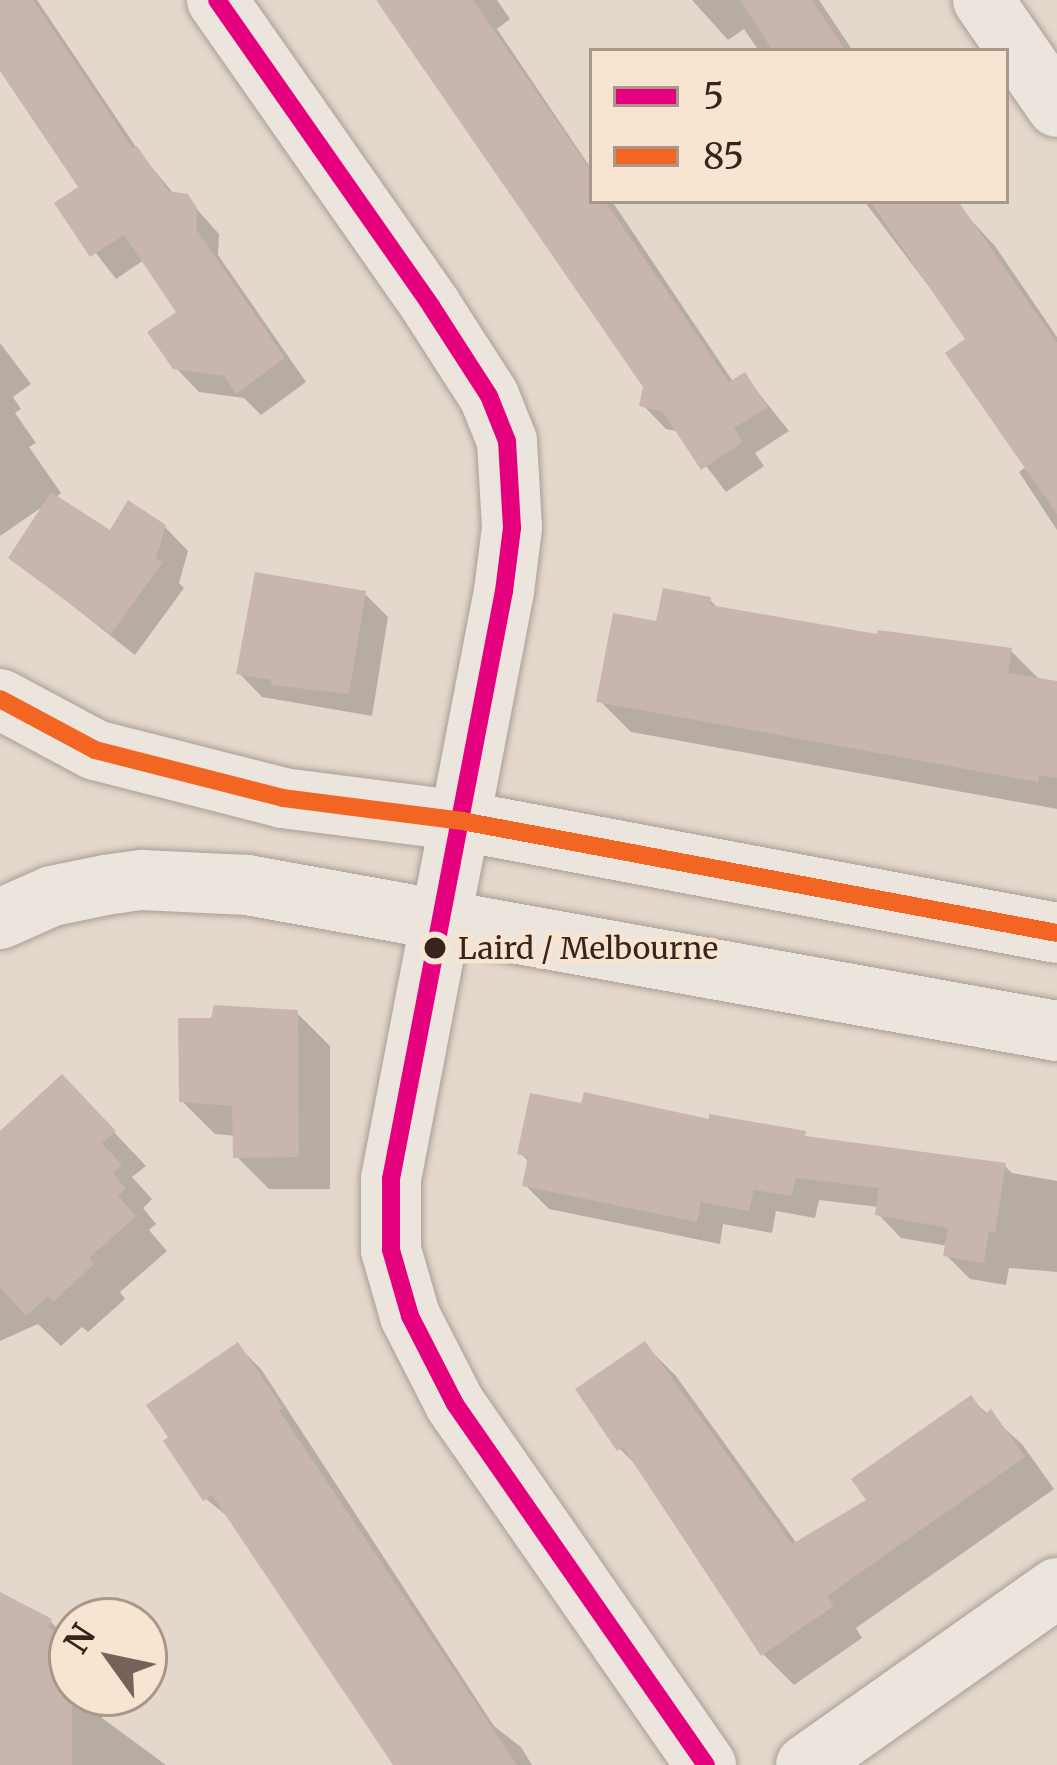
<!DOCTYPE html>
<html>
<head>
<meta charset="utf-8">
<style>
  body { margin:0 }
  #map { position:relative; width:1057px; height:1765px; overflow:hidden; background:#e4d8cc; font-family:Merriweather,serif }
  div>[style] { position:absolute }
  [style*='--x'] { left:calc(var(--x)*1px); top:calc(var(--y)*1px); width:calc(var(--w)*1px); rotate:calc(var(--a)*1deg) }
  .shadow>* { inset:0; background:#0003 }
  .building>* { inset:0; background:#c8b5ad }
  .roads { filter:drop-shadow(0 0 3px #aa9e95) drop-shadow(0 0 3px #aa9e95) }
  .street>* { height:60px; margin:-30px; padding:0 30px; transform-origin:30px; border-radius:30px; background:#ece5de }
  .bus-1>* { height:18px; margin:-9px; padding:0 9px; transform-origin:9px; border-radius:9px; background:#e5007d }
  .bus-2>* { height:18px; margin:-9px; padding:0 9px; transform-origin:9px; border-radius:9px; background:#f26522 }
  .dots>* { width:33px; height:33px; translate:-50% -50%; box-sizing:border-box; border:6px solid #f7e4d1; border-radius:50% }
  span { translate:-50% -50%; white-space:nowrap; text-align:center; line-height:1.15; -webkit-text-stroke:9px #f7e4d1; paint-order:stroke }
  .bus-label { font-size:30px; color:#39241d }
  .left { translate:0 -50%; text-align:left }
  .legend { position:absolute; left:589px; top:48px; width:420px; height:156px; box-sizing:border-box; background:#f7e4d1; border:3px solid #ab9789; margin:0; padding:15px 21px; list-style:none; font-size:36px; color:#39241d }
  .legend li { display:flex; align-items:center; gap:24px; height:60px }
  .legend b { width:60px; border:3px solid #ab9789 }
  .north { position:absolute; left:48px; top:1597px; width:120px; height:120px; box-sizing:border-box; background:#f7e4d1; border:3px solid #ab9789; border-radius:50%; rotate:303deg; font-size:33px; font-weight:700; line-height:48px; text-align:center; color:#39241d }
  .north::after { content:''; display:block; margin:auto; width:42px; height:54px; background:#75635a; clip-path:polygon(50% 0,100% 100%,50% 72%,0 100%) }
</style>
</head>
<body>
<div id="map">
  <div class="shadow">
    <div style="clip-path:polygon(0 0,37px 0,142px 156px,175px 195px,186px 197px,219px 234px,218px 255px,306px 382px,261px 415px,244px 398px,199px 392px,175px 367px,180px 313px,144px 260px,116px 279px,58px 204px,82px 187px,0 66px)"></div>
    <div style="clip-path:polygon(380px 0,497px 0,510px 19px,497px 29px,592px 170px,592px 201px,612px 201px,734px 383px,745px 376px,789px 431px,755px 453px,764px 466px,726px 492px,680px 432px,666px 429px,643px 405px,646px 386px)"></div>
    <div style="clip-path:polygon(692px 0,819px 0,853px 51px,759px 51px,744px 29px,728px 40px)"></div>
    <div style="clip-path:polygon(864px 201px,953px 201px,995px 246px,1057px 337px,1057px 530px,1019px 472px,1027px 466px,969px 339px)"></div>
    <div style="clip-path:polygon(0 343px,31px 384px,13px 397px,21px 409px,15px 413px,36px 443px,29px 447px,61px 493px,55px 498px,111px 535px,165px 527px,188px 551px,179px 583px,184px 588px,135px 655px,12px 558px,48px 503px,0 536px)"></div>
    <div style="clip-path:polygon(365px 594px,388px 617px,372px 716px,262px 697px,239px 673px)"></div>
    <div style="clip-path:polygon(710px 600px,719px 609px,880px 638px,1011px 651px,1041px 681px,1057px 684px,1057px 809px,631px 732px,600px 701px,659px 625px)"></div>
    <div style="clip-path:polygon(297px 1013px,330px 1046px,330px 1189px,269px 1189px,236px 1156px,236px 1136px,215px 1134px,182px 1101px)"></div>
    <div style="clip-path:polygon(94px 1111px,146px 1166px,132px 1177px,152px 1199px,143px 1208px,156px 1224px,149px 1230px,167px 1251px,120px 1292px,125px 1299px,88px 1332px,82px 1327px,61px 1346px,38px 1324px,0 1341px,0 1146px)"></div>
    <div style="clip-path:polygon(712px 1123px,1005px 1166px,1012px 1173px,1057px 1181px,1057px 1272px,1009px 1268px,1006px 1285px,970px 1279px,946px 1255px,948px 1246px,901px 1238px,878px 1214px,879px 1207px,819px 1200px,815px 1218px,776px 1211px,772px 1233px,723px 1224px,720px 1244px,549px 1209px,525px 1185px,530px 1163px,520px 1153px)"></div>
    <div style="clip-path:polygon(645px 1345px,676px 1376px,798px 1545px,870px 1501px,971px 1399px,1022px 1444px,1054px 1489px,856px 1628px,862px 1638px,794px 1685px,763px 1654px,643px 1472px,620px 1449px)"></div>
    <div style="clip-path:polygon(238px 1346px,261px 1369px,494px 1726px,521px 1747px,532px 1765px,423px 1765px,232px 1520px,206px 1499px)"></div>
    <div style="clip-path:polygon(50px 1621px,72px 1643px,72px 1693px,115px 1693px,102px 1718px,166px 1765px,0 1765px,0 1624px)"></div>
  </div>
  <div class="building">
    <div style="clip-path:polygon(0 0,33px 0,133px 149px,137px 146px,168px 191px,188px 194px,197px 208px,196px 229px,285px 358px,236px 394px,224px 376px,173px 369px,147px 332px,176px 312px,124px 235px,90px 257px,54px 203px,78px 187px,0 71px)"></div>
    <div style="clip-path:polygon(376px 0,473px 0,592px 172px,592px 201px,605px 201px,729px 382px,745px 372px,768px 407px,734px 428px,743px 442px,701px 470px,663px 412px,639px 406px,643px 387px)"></div>
    <div style="clip-path:polygon(740px 0,812px 0,846px 51px,773px 51px)"></div>
    <div style="clip-path:polygon(870px 201px,958px 201px,1057px 343px,1057px 514px,945px 353px,965px 339px)"></div>
    <div style="clip-path:polygon(51px 492px,110px 530px,128px 500px,166px 525px,156px 559px,163px 562px,111px 634px,8px 558px)"></div>
    <div style="clip-path:polygon(255px 572px,366px 591px,349px 694px,270px 685px,271px 680px,236px 674px)"></div>
    <div style="clip-path:polygon(663px 588px,711px 597px,710px 605px,877px 634px,878px 630px,1012px 648px,1008px 673px,1057px 681px,1057px 778px,1039px 775px,1038px 782px,596px 702px,613px 613px,656px 621px)"></div>
    <div style="clip-path:polygon(214px 1005px,298px 1010px,299px 1157px,233px 1158px,232px 1106px,179px 1102px,178px 1018px,211px 1018px)"></div>
    <div style="clip-path:polygon(62px 1074px,116px 1131px,102px 1143px,122px 1165px,113px 1173px,126px 1189px,118px 1196px,136px 1216px,89px 1258px,94px 1264px,53px 1302px,48px 1296px,26px 1316px,0 1287px,0 1131px)"></div>
    <div style="clip-path:polygon(584px 1092px,709px 1119px,709px 1114px,806px 1131px,805px 1136px,1006px 1163px,995px 1233px,989px 1231px,984px 1263px,943px 1256px,948px 1228px,875px 1215px,879px 1188px,796px 1178px,792px 1196px,754px 1190px,749px 1211px,701px 1202px,697px 1222px,522px 1186px,528px 1157px,517px 1154px,530px 1093px,581px 1103px)"></div>
    <div style="clip-path:polygon(645px 1341px,792px 1544px,866px 1500px,851px 1479px,971px 1395px,985px 1414px,991px 1409px,1025px 1457px,827px 1596px,834px 1606px,761px 1656px,623px 1447px,617px 1451px,575px 1389px)"></div>
    <div style="clip-path:polygon(238px 1342px,283px 1408px,279px 1410px,517px 1765px,393px 1765px,212px 1495px,203px 1501px,163px 1441px,168px 1437px,146px 1405px)"></div>
    <div style="clip-path:polygon(0 1592px,52px 1619px,48px 1627px,72px 1640px,72px 1765px,0 1765px)"></div>
  </div>
  <div class="roads">
    <div class="street">
      <div style="--x:217;--y:0;--w:373;--a:55"></div>
      <div style="--x:431;--y:306;--w:107;--a:57.2"></div>
      <div style="--x:489;--y:396;--w:48;--a:68.2"></div>
      <div style="--x:507;--y:441;--w:87;--a:86.7"></div>
      <div style="--x:512;--y:528;--w:64;--a:97.2"></div>
      <div style="--x:504;--y:591;--w:599;--a:100.88"></div>
      <div style="--x:391;--y:1179;--w:71;--a:90"></div>
      <div style="--x:391;--y:1250;--w:69;--a:73.9"></div>
      <div style="--x:410;--y:1316;--w:99;--a:62.9"></div>
      <div style="--x:455;--y:1404;--w:440;--a:55.2"></div>
      <div style="--x:983;--y:0;--w:130;--a:55.3"></div>
      <div style="--x:0;--y:699;--w:108;--a:28.2"></div>
      <div style="--x:95;--y:750;--w:194;--a:14.3"></div>
      <div style="--x:283;--y:798;--w:180;--a:7.3"></div>
      <div style="--x:462;--y:821;--w:605;--a:10.66"></div>
      <div style="--x:0;--y:919;--w:57;--a:-23.9"></div>
      <div style="--x:52;--y:896;--w:54;--a:-11.7"></div>
      <div style="--x:105;--y:885;--w:37;--a:-8"></div>
      <div style="--x:142;--y:880;--w:105;--a:2.7"></div>
      <div style="--x:247;--y:885;--w:823;--a:10.22"></div>
      <div style="--x:806;--y:1765;--w:307;--a:-35.2"></div>
    </div>
  </div>
  <div class="bus-1">
    <div style="--x:217;--y:0;--w:373;--a:55"></div>
    <div style="--x:431;--y:306;--w:107;--a:57.2"></div>
    <div style="--x:489;--y:396;--w:48;--a:68.2"></div>
    <div style="--x:507;--y:441;--w:87;--a:86.7"></div>
    <div style="--x:512;--y:528;--w:64;--a:97.2"></div>
    <div style="--x:504;--y:591;--w:599;--a:100.88"></div>
    <div style="--x:391;--y:1179;--w:71;--a:90"></div>
    <div style="--x:391;--y:1250;--w:69;--a:73.9"></div>
    <div style="--x:410;--y:1316;--w:99;--a:62.9"></div>
    <div style="--x:455;--y:1404;--w:440;--a:55.2"></div>
  </div>
  <div class="bus-2">
    <div style="--x:0;--y:699;--w:108;--a:28.2"></div>
    <div style="--x:95;--y:750;--w:194;--a:14.3"></div>
    <div style="--x:283;--y:798;--w:180;--a:7.3"></div>
    <div style="--x:462;--y:821;--w:605;--a:10.66"></div>
  </div>
  <div class="dots">
    <div style="left:435px;top:948px;background:#39241d"></div>
  </div>
  <div class="bus-label">
    <span class="left" style="left:458px;top:948px">Laird / Melbourne</span>
  </div>
  <ul class="legend">
  <li><b style="height:15px;background:#e5007d"></b>5</li>
  <li><b style="height:15px;background:#f26522"></b>85</li>
  </ul>
  <div class="north">N</div>
</div>
</body>
</html>
